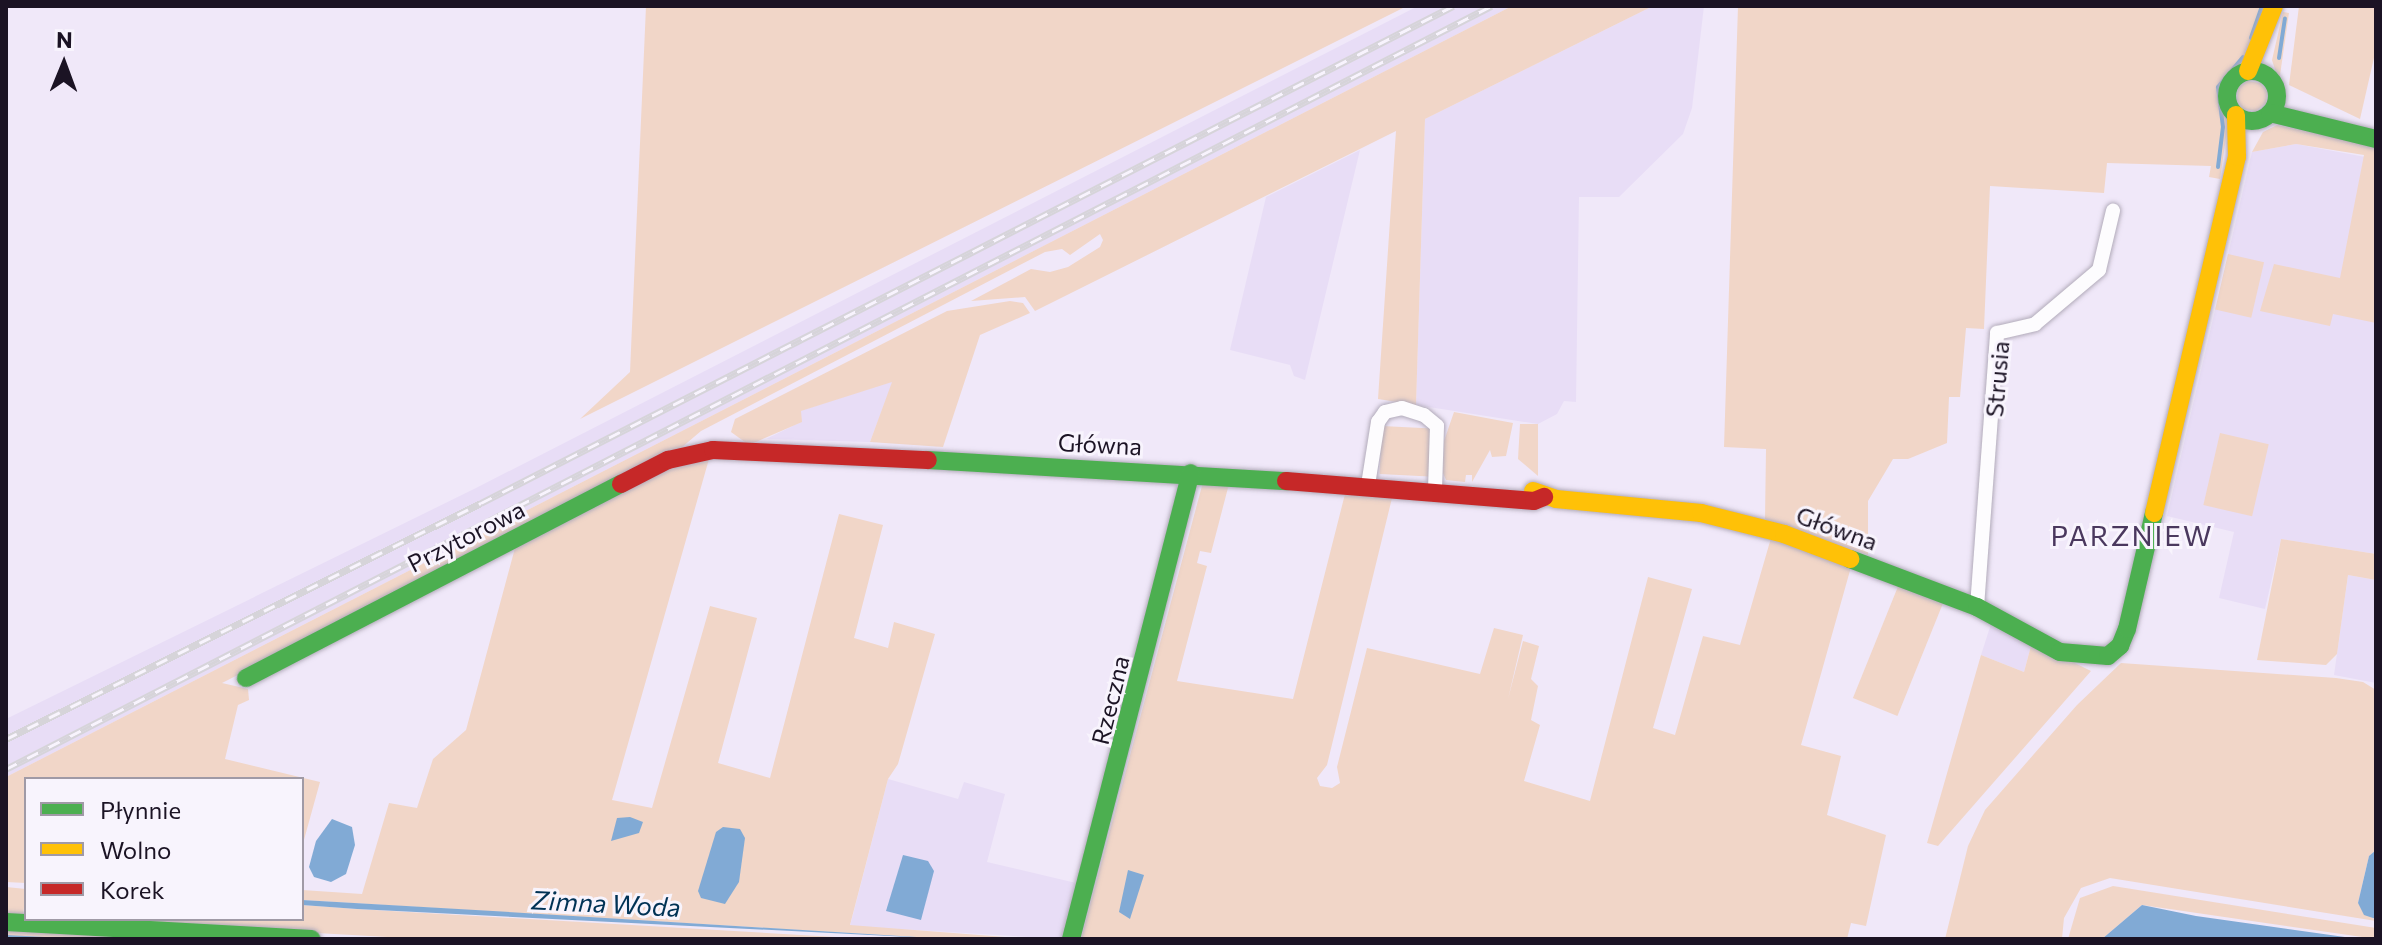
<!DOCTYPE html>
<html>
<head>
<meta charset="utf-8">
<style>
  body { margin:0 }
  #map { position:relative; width:2382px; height:945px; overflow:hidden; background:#f0e8f9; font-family:Commissioner,sans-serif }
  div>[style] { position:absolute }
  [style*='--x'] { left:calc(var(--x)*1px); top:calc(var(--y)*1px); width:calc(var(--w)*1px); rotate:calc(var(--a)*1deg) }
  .built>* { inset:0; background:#e8ddf6 }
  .green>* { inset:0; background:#f1d6c8; transform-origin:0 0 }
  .water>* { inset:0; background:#81aad5 }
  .stream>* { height:4px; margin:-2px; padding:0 2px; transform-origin:2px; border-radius:2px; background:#81aad5 }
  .roads { filter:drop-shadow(0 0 2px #b2abba) drop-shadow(0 0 2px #b2abba) }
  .street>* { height:14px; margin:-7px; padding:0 7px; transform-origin:7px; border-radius:7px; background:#fdfcfe }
  .fast>* { height:18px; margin:-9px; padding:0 9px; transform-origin:9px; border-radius:9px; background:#4caf50 }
  .fast>.ring { margin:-9px; padding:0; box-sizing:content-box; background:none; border:18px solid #4caf50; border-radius:50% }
  .slow>* { height:18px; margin:-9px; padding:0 9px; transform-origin:9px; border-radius:9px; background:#ffc107 }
  .jam>* { height:18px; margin:-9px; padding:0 9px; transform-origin:9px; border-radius:9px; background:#c62828 }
  .rail>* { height:7px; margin-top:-3.5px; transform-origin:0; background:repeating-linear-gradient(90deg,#f8f4fd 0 12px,#d6d4d9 0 24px); box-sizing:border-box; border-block:2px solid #d6d4d9 }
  span { translate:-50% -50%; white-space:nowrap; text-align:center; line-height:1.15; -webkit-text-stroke:6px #f8f4fd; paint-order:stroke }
  .street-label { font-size:24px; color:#1b1324 }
  .water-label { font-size:26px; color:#003255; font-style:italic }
  .quarter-label { font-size:28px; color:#4a385e; letter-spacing:2px }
  .frame { position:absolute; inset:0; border:8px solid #1b1324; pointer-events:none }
  .legend { position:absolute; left:24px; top:777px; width:280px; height:144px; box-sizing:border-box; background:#f8f4fd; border:2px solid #a09aa6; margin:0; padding:10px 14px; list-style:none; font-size:24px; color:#1b1324 }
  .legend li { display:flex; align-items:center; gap:16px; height:40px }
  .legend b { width:40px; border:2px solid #a09aa6 }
  .north { position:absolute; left:24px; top:24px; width:80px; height:80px; -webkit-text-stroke:6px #f8f4fd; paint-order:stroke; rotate:1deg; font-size:22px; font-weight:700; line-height:32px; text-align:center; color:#1b1324 }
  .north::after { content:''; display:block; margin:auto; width:28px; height:36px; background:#1b1324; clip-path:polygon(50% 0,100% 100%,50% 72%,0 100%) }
</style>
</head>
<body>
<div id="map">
  <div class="built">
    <div style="clip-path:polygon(1418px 6px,1512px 6px,6px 777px,6px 719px,476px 488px)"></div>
    <div style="clip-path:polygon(1653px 6px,1704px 6px,1692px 108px,1683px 134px,1619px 197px,1579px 197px,1576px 402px,1564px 401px,1557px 414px,1538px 424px,1416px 405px,1425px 119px)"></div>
    <div style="clip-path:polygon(2296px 144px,2376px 159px,2376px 554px,2281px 539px,2265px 609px,2219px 598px,2234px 532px,2167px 516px,2252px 152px)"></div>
    <div style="clip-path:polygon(1360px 150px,1305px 380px,1294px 376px,1290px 365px,1230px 350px,1266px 197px)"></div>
    <div style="clip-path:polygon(893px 381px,870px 442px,766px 439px,801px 422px,800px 411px)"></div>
    <div style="clip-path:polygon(2348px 575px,2376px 580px,2376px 683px,2334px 675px)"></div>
    <div style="clip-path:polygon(1991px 624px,2032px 642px,2024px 672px,1981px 655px)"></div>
    <div style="clip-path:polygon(888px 779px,958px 799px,964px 782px,1005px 794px,987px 862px,1076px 883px,1061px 939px,850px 926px)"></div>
  </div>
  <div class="green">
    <div style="clip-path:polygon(646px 6px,1407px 6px,580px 419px,630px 372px)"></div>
    <div style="clip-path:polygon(1512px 6px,1653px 6px,1425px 119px,1416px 405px,1378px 399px,1396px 131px,1035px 311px,1025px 297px,971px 301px,1031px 269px,1050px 272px,1068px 267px,1100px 247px,1103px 240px,1100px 234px,1070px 255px,1062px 249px,1045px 252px,701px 431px,674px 454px,222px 683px,248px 689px,249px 700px,238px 705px,225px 759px,320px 782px,302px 847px,302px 779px,26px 779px,26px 883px,6px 882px,6px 777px)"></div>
    <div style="clip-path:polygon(1738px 6px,2267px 6px,2246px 63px,2222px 88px,2229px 117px,2220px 179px,2209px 177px,2211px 166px,2107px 163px,2104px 193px,1990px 186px,1984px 329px,1966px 328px,1960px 397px,1949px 397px,1947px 443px,1908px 459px,1893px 459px,1868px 501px,1868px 555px,1765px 519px,1766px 449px,1724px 447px)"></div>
    <div style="clip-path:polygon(2299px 6px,2376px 6px,2376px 49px,2360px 119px,2289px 85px)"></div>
    <div style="clip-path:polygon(2283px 12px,2289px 13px,2279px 82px,2272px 60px)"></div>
    <div style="clip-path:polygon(2247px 81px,2260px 83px,2267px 91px,2266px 103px,2256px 111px,2243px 109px,2237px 100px,2238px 88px)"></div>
    <div style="clip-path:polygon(2277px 125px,2376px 146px,2376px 323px,2333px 314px,2330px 326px,2260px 311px,2274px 264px,2340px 278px,2364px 155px,2296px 144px,2252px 152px,2263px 132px)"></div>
    <div style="left:2228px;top:254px;width:37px;height:57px;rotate:13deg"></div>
    <div style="clip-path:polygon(1010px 301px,1023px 303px,1030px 313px,980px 335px,943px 447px,870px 442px,892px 382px,801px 411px,802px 422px,749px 445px,731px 432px,735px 419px,947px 311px)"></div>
    <div style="clip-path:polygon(1454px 412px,1513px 423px,1506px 456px,1492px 457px,1490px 450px,1472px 482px,1472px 475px,1466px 475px,1465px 482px,1446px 480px,1443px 473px,1444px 441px)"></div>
    <div style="clip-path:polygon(1520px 424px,1538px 424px,1538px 476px,1518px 459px)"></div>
    <div style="left:1382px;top:426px;width:50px;height:48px;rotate:3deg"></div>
    <div style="left:2220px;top:433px;width:50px;height:74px;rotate:13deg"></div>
    <div style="clip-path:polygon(709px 459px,612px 800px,652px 808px,710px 606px,757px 618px,718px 763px,770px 778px,839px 514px,883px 525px,854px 638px,888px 648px,894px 622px,935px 634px,898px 764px,888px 779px,850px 925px,1030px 939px,949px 939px,302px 900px,302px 890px,362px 894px,389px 803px,417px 808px,433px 759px,466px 730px,515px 548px,665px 469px)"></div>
    <div style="clip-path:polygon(1203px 482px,1229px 484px,1211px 553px,1200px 551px,1197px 563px,1207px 566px,1177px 681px,1293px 699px,1345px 494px,1392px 498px,1327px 765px,1317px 778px,1320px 786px,1332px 788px,1340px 783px,1337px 767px,1367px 648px,1480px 674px,1494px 628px,1523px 635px,1508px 699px,1523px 641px,1539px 646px,1531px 679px,1538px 686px,1531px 720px,1540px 725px,1524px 781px,1590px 801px,1648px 577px,1692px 589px,1653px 728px,1675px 735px,1703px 636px,1740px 645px,1771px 538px,1851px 567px,1801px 745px,1841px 756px,1827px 815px,1886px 835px,1866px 926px,1851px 923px,1847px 939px,1081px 939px)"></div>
    <div style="clip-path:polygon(2281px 539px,2376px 554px,2376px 580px,2348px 575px,2337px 654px,2326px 665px,2257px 660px)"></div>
    <div style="left:1899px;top:584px;width:48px;height:123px;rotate:22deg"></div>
    <div style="clip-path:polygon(2032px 642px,2091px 671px,1938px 846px,1927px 843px,1981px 655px,2024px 672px)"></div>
    <div style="clip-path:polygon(2121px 663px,2336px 678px,2363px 682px,2376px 690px,2376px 850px,2369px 856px,2358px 903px,2376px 921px,2110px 878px,2081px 888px,2064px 918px,2062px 939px,1945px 939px,1968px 846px,1985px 810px,2077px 705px)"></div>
    <div style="clip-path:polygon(2113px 886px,2376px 928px,2376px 939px,2142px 905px,2102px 939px,2068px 939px,2080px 898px)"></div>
    <div style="left:6px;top:887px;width:20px;height:29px;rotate:6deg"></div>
    <div style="clip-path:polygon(302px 905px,357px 909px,870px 939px,423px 939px,65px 919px,302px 919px)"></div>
    <div style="clip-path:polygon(6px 930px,164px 939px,6px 939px)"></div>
  </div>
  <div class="water">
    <div style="clip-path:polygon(630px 817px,643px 822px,639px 833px,611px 841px,617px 818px)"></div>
    <div style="clip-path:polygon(332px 819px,352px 827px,355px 845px,346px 874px,331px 882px,314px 877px,309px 867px,316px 841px)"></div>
    <div style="clip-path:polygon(723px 827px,740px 829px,745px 838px,739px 882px,725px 904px,701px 898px,698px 891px,716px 832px)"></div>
    <div style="clip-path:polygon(2376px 850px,2376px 919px,2364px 915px,2358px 903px,2369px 856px)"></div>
    <div style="clip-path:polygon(903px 855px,928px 861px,934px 871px,921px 920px,886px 911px)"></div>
    <div style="clip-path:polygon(1128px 870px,1144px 875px,1130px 919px,1119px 912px)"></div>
    <div style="clip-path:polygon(302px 900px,493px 911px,949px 939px,357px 909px,302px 905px)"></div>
    <div style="clip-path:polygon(2142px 905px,2196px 916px,2359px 939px,2102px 939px)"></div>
  </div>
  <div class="stream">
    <div style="--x:2251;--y:38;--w:34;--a:-71"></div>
    <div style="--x:2279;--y:58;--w:40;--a:-81.5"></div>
    <div style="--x:2218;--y:167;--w:40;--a:-82.9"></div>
    <div style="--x:2223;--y:127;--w:40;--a:-97.1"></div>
    <div style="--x:2218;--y:87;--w:39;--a:-50"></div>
    <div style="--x:6;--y:937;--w:39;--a:3"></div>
  </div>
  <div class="roads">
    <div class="street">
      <div style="--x:1368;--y:485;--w:64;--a:-81"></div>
      <div style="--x:1378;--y:422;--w:12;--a:-55"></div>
      <div style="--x:1385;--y:412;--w:17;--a:-13"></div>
      <div style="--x:1402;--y:408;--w:23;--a:18"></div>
      <div style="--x:1424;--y:415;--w:17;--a:40"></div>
      <div style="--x:1437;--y:426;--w:64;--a:91.8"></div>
      <div style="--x:1977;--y:607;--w:275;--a:-85.8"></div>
      <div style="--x:1997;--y:333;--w:39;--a:-13"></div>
      <div style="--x:2035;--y:324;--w:84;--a:-40.2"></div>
      <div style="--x:2099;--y:270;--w:61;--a:-76.7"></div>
    </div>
    <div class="fast">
      <div class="ring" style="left:2227px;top:71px;width:32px;height:32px"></div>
      <div style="--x:2270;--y:113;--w:109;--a:13.8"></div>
      <div style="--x:928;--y:460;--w:359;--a:3.4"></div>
      <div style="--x:1850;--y:559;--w:136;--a:20.7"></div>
      <div style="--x:1977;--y:607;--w:94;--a:28.5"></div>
      <div style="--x:2060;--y:652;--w:48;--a:4.8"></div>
      <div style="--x:2108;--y:656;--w:16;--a:-40"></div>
      <div style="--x:2120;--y:646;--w:18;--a:-68"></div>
      <div style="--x:2127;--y:629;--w:119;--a:-76.9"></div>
      <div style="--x:246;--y:678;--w:422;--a:-27.4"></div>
      <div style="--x:6;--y:922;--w:306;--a:3.2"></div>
      <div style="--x:1071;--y:939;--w:481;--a:-75.6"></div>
    </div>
    <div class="slow">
      <div style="--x:2248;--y:71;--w:70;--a:-68.2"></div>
      <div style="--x:1533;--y:491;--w:24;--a:19"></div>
      <div style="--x:1556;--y:499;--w:146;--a:5.5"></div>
      <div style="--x:1701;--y:513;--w:86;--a:14.2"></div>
      <div style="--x:1784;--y:534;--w:71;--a:20.7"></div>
      <div style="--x:2154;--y:513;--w:366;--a:-76.9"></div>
      <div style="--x:2237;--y:157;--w:42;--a:-91.4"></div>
    </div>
    <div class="jam">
      <div style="--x:1286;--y:481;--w:249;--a:4.6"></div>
      <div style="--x:1534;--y:501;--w:11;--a:-22"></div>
      <div style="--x:621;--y:484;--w:53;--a:-27.1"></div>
      <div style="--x:668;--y:460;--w:46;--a:-12.5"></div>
      <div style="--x:713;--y:450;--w:215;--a:2.7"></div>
    </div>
  </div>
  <div class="rail">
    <div style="--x:6;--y:739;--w:530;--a:-26.42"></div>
    <div style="--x:481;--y:503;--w:1092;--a:-27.08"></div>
    <div style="--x:6;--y:769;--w:1670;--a:-27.19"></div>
  </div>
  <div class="street-label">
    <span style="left:1997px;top:379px;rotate:-85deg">Strusia</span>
    <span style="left:1100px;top:444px;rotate:3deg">Główna</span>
    <span style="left:1837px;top:528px;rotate:20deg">Główna</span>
    <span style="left:466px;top:536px;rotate:-27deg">Przytorowa</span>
    <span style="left:1110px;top:700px;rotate:-76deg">Rzeczna</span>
  </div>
  <div class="water-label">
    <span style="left:606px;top:903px;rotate:3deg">Zimna Woda</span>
  </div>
  <div class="quarter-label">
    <span style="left:2132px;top:535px">PARZNIEW</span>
  </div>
  <div class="frame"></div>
  <ul class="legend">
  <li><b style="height:10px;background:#4caf50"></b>Płynnie</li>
  <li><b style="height:10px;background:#ffc107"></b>Wolno</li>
  <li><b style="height:10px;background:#c62828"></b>Korek</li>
  </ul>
  <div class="north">N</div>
</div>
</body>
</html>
